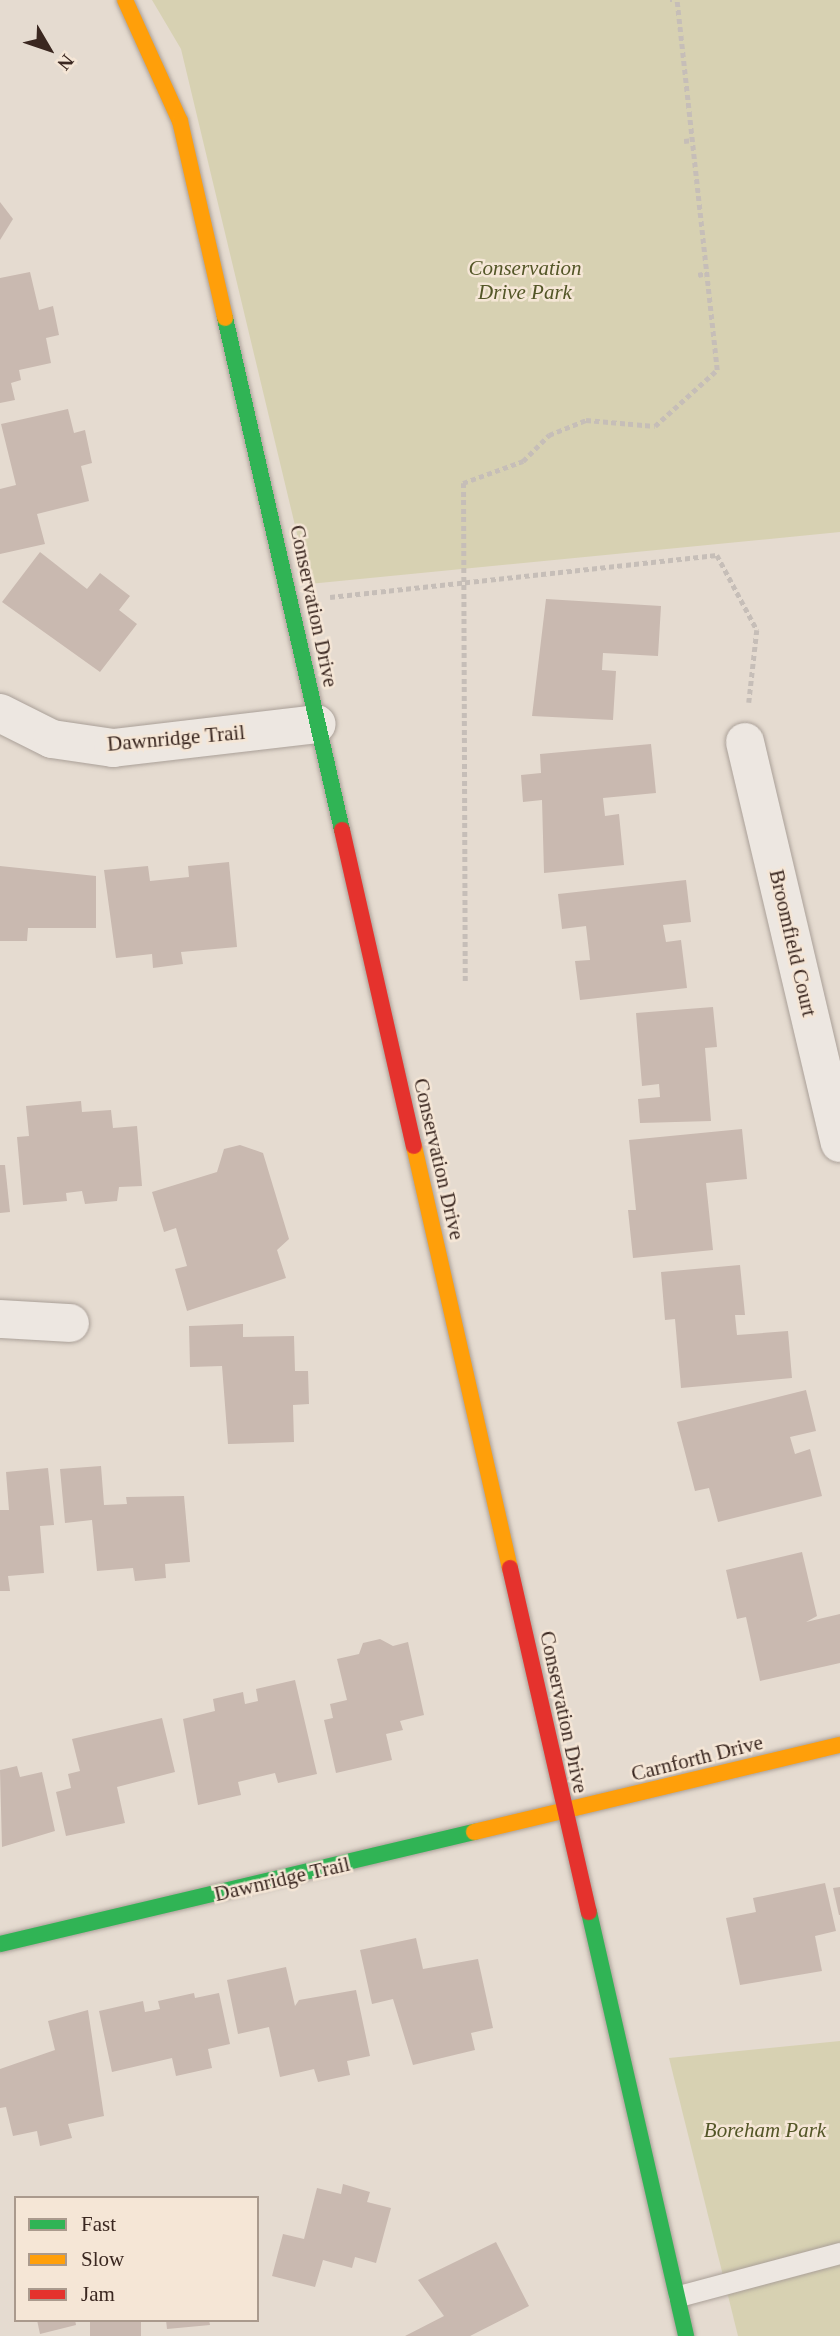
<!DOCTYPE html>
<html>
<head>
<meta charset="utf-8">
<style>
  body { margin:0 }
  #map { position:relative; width:840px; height:2336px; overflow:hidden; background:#e5dbd0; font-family:"Times New Roman",serif }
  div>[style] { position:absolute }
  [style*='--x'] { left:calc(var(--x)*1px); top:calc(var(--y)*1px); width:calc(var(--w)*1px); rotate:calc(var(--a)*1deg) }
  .green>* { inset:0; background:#d7d1b2 }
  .building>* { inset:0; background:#c9b9b0; transform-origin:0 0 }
  .path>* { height:4.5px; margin-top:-2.25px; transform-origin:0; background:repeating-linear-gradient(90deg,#c6beb8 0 5px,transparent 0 8.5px) }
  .roads { filter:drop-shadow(0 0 2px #aaa098) drop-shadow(0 0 2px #aaa098) }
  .lane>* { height:21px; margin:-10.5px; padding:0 10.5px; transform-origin:10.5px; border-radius:10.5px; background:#ede7e1 }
  .street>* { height:38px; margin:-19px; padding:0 19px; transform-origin:19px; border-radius:19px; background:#ede7e1 }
  .fast>* { height:16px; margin:-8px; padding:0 8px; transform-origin:8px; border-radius:8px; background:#30b455 }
  .slow>* { height:16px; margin:-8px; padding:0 8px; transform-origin:8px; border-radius:8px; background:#ff9f0a }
  .jam>* { height:16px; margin:-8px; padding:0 8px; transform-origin:8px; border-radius:8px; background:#e5322d }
  span { translate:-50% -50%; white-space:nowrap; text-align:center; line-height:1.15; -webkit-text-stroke:5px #f5e6d6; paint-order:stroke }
  .park-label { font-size:21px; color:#535627; font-style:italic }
  .street-label { font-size:21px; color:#3a2720 }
  .legend { position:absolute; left:14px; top:2196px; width:245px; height:126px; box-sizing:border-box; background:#f5e6d6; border:2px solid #aa9a8d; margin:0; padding:9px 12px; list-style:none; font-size:21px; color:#3a2720 }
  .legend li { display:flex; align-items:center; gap:14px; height:35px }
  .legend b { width:35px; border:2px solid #aa9a8d }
  .north { position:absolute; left:14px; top:14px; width:70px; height:70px; -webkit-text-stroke:5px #f5e6d6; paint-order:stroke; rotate:129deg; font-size:19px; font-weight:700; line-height:28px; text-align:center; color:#3a2720 }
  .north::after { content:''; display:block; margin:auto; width:24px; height:32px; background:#3a2720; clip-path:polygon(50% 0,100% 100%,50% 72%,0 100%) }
</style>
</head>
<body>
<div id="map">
  <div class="green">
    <div style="clip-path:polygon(152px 0,840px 0,840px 532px,309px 584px,181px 49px)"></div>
    <div style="clip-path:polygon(840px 2041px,840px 2336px,738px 2336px,669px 2058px)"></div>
  </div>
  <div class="building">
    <div style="clip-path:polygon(0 202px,13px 219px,0 240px)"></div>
    <div style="clip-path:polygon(30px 272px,39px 310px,53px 306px,59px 335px,46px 338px,51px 363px,19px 370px,21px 380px,11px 383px,15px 400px,0 403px,0 278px)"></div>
    <div style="clip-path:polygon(68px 409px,74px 433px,85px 430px,92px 463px,81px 466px,89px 501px,37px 514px,45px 544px,0 554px,0 489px,16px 485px,1px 424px)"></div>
    <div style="clip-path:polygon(40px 552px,87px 589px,100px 573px,130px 596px,119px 610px,137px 624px,100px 672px,2px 602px)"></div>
    <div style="clip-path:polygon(546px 599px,661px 606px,658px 656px,603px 653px,602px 670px,616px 671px,613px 720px,532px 716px)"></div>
    <div style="clip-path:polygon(651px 744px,656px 793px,603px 798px,605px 816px,619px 814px,624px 865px,544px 873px,542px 800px,523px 802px,521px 775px,541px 773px,540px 754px)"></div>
    <div style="clip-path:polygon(229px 862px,237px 947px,181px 952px,183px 964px,153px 968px,152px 954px,116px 958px,104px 870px,148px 866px,150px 881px,189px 877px,188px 866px)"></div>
    <div style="clip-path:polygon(0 866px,96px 876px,96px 928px,28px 928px,27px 941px,0 941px)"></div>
    <div style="clip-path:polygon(686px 880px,691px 922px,663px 925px,666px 942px,681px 940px,687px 988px,580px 1000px,575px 961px,590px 960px,586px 926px,562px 929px,558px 894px)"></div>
    <div style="clip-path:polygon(713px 1007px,717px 1047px,705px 1048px,711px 1121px,640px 1123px,638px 1099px,660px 1097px,659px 1084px,642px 1086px,636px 1013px)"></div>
    <div style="clip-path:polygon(81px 1101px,82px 1112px,111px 1110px,113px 1128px,137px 1126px,142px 1186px,119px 1187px,117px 1201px,85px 1204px,82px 1191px,66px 1193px,67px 1201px,23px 1205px,17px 1137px,29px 1136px,26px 1106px)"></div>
    <div style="clip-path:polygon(742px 1129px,747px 1179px,706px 1183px,713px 1250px,633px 1258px,628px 1210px,636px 1210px,629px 1140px)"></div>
    <div style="clip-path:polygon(240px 1145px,263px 1153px,289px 1239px,277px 1250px,286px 1278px,187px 1311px,175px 1269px,187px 1266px,176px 1228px,164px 1232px,152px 1192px,217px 1172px,224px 1149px)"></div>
    <div style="clip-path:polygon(0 1165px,5px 1165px,10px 1212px,0 1213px)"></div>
    <div style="clip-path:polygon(740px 1265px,745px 1315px,735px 1315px,737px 1335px,788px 1331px,792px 1378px,681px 1388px,675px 1319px,665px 1320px,661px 1272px)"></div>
    <div style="clip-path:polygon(243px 1324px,243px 1337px,294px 1336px,295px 1371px,308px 1371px,309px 1404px,293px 1405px,294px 1442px,228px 1444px,222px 1366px,190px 1367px,189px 1326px)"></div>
    <div style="clip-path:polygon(806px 1390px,816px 1431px,790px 1437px,795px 1454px,810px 1449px,822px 1496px,718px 1522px,709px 1488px,695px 1491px,677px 1422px)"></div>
    <div style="clip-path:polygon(101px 1466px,104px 1505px,127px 1504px,126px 1497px,184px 1496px,190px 1562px,165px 1564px,166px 1578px,135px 1581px,133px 1568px,97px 1571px,92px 1520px,65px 1523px,60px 1469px)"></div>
    <div style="clip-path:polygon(48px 1468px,54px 1525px,40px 1526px,44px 1573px,8px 1576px,10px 1591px,0 1591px,0 1510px,9px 1510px,6px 1472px)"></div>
    <div style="clip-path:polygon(802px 1552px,817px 1616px,806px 1622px,840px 1614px,840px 1663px,760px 1681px,746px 1617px,737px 1619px,726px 1570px)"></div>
    <div style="clip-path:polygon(380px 1639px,393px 1646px,408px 1642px,424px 1715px,400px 1721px,403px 1730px,386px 1734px,392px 1760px,336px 1773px,324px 1720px,333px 1718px,330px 1704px,347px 1700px,337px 1659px,359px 1654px,363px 1643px)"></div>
    <div style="clip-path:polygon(295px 1680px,317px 1774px,278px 1783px,275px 1773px,238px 1782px,241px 1795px,198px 1805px,183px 1719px,215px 1711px,213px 1699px,243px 1692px,245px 1704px,258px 1701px,256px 1689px)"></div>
    <div style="clip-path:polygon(162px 1718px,175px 1772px,117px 1787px,125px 1823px,66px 1836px,56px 1792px,71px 1788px,68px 1774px,80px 1771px,72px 1739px)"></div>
    <div style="clip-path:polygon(17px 1766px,20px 1777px,42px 1772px,55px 1831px,2px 1847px,0 1770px)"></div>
    <div style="clip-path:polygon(825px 1883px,836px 1931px,815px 1936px,822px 1971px,740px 1985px,726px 1918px,756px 1912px,753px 1898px)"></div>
    <div style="clip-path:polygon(840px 1887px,840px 1915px,839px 1915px,833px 1888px)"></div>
    <div style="clip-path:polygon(416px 1938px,423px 1969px,478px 1959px,493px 2028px,471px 2033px,475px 2050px,413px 2065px,393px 1999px,372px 2004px,360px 1950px)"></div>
    <div style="clip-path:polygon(286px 1967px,295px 2006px,299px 2000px,356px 1990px,370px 2056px,347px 2061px,350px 2075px,318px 2082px,314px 2069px,280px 2077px,269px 2027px,238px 2034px,227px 1980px)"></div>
    <div style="clip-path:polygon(194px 1993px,195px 1998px,219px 1993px,230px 2044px,208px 2049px,212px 2068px,176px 2076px,172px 2058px,112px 2072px,99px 2011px,143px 2001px,145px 2012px,160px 2009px,158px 2001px)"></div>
    <div style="clip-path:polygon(88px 2010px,104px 2116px,68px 2124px,72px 2138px,40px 2146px,37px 2131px,13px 2136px,6px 2107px,0 2108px,0 2069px,55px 2050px,48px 2021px)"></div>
    <div style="clip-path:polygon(343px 2184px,370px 2192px,367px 2202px,391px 2208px,376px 2263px,355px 2257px,352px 2268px,323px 2260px,315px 2287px,272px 2276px,283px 2234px,304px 2239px,317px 2188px,341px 2194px)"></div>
    <div style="clip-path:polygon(496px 2242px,529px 2306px,470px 2336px,405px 2336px,444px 2316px,418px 2280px)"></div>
    <div style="clip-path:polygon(37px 2320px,75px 2320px,76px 2325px,40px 2334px)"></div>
    <div style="left:90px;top:2320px;width:51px;height:16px"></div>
    <div style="clip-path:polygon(166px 2320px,209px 2320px,210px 2325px,167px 2329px)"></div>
  </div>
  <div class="path">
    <div style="--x:670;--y:0;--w:2;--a:0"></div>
    <div style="--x:684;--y:141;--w:9;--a:-6"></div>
    <div style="--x:698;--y:275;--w:9;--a:-13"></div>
    <div style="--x:330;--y:597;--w:389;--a:-6.2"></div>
    <div style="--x:717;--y:555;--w:85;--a:61.9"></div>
    <div style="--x:757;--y:630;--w:73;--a:96.3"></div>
    <div style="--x:465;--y:981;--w:498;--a:-90.2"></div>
    <div style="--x:463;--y:483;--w:64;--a:-20.1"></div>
    <div style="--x:523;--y:461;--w:37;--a:-45"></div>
    <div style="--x:549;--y:435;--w:40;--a:-22"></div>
    <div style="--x:586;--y:420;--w:69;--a:5"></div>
    <div style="--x:655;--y:426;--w:84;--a:-42.1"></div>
    <div style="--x:717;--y:370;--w:372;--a:-96.2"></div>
  </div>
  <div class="roads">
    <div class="lane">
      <div style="--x:679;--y:2296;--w:167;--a:-15"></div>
    </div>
    <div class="street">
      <div style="--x:0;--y:713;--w:58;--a:26.6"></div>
      <div style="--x:52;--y:739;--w:62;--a:8.4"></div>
      <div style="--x:113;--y:748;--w:205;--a:-6.7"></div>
      <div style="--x:745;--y:742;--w:412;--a:76.7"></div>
      <div style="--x:0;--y:1319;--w:70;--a:3.3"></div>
    </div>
    <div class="fast">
      <div style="--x:225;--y:318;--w:525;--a:77.13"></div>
      <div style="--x:589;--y:1912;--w:435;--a:77.1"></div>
      <div style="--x:0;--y:1944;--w:487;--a:-13.3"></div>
    </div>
    <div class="slow">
      <div style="--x:125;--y:0;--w:133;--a:65.6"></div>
      <div style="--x:180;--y:121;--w:202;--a:77.1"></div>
      <div style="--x:414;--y:1146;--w:433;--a:77.2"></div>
      <div style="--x:474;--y:1832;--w:376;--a:-13.4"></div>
    </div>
    <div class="jam">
      <div style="--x:342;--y:830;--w:324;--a:77.2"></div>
      <div style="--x:510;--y:1568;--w:353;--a:77.1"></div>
    </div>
  </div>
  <div class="park-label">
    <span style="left:525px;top:280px">Conservation<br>Drive Park</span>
    <span style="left:765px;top:2130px">Boreham Park</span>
  </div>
  <div class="street-label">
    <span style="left:314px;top:606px;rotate:78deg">Conservation Drive</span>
    <span style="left:176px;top:738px;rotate:-5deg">Dawnridge Trail</span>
    <span style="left:793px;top:943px;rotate:77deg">Broomfield Court</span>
    <span style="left:439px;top:1159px;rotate:77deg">Conservation Drive</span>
    <span style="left:564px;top:1712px;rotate:78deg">Conservation Drive</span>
    <span style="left:697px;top:1758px;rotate:-14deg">Carnforth Drive</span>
    <span style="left:282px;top:1879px;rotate:-13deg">Dawnridge Trail</span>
  </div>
  <ul class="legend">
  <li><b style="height:9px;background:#30b455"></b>Fast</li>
  <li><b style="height:9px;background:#ff9f0a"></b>Slow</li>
  <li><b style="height:9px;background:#e5322d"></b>Jam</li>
  </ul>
  <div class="north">N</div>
</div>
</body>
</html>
